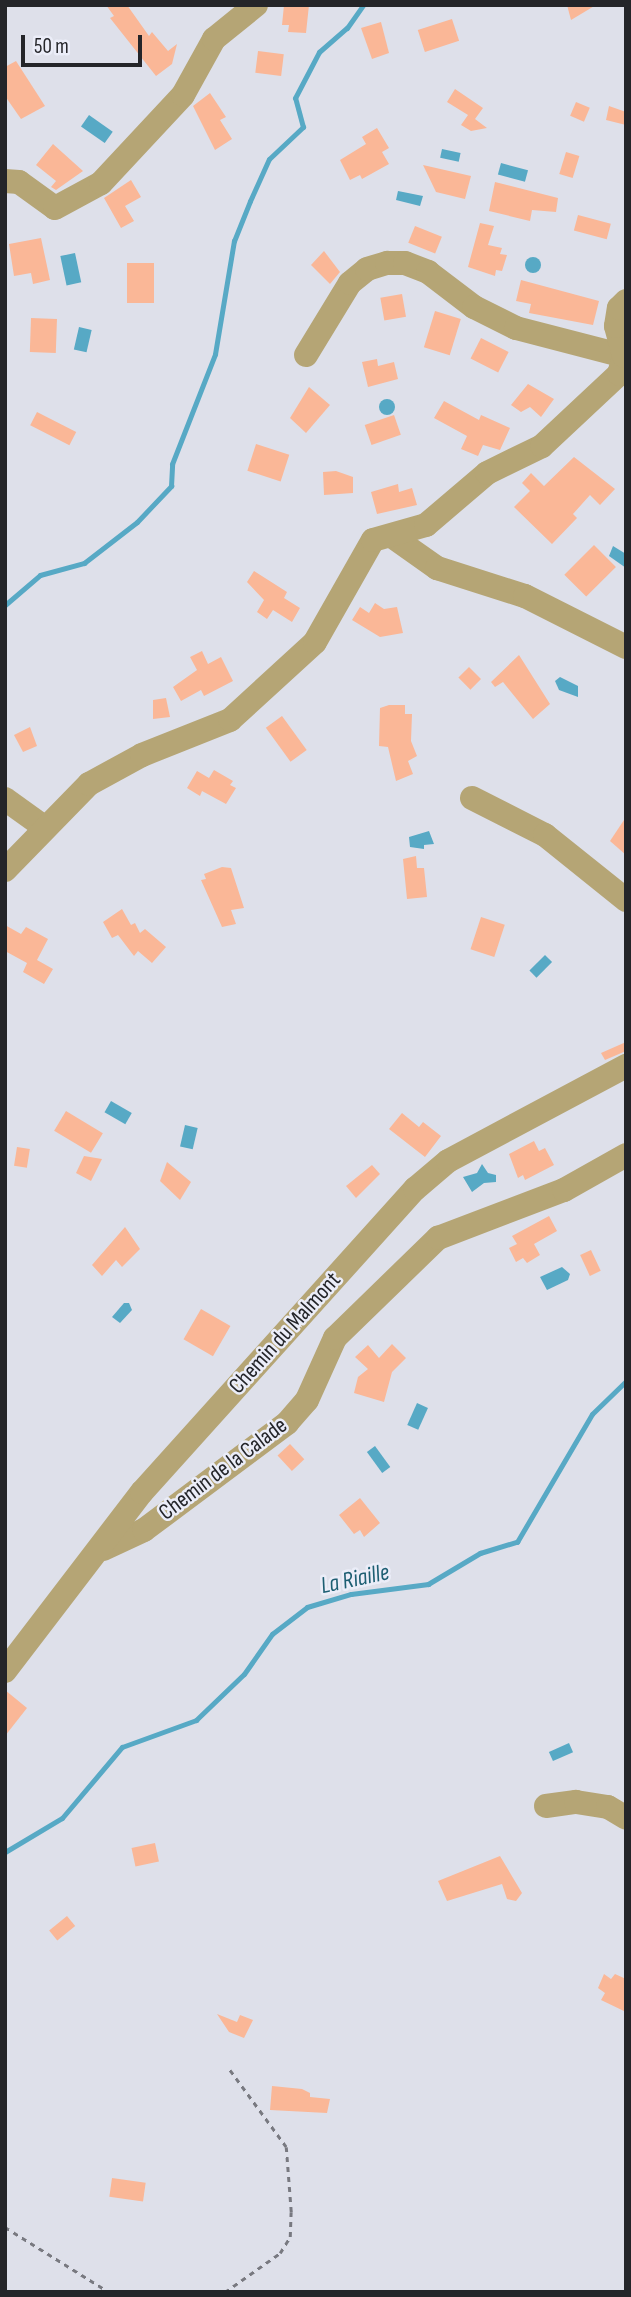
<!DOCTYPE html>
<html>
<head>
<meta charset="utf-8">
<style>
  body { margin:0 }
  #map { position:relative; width:631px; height:2297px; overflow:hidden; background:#dee0ea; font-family:"Sofia Sans Condensed",sans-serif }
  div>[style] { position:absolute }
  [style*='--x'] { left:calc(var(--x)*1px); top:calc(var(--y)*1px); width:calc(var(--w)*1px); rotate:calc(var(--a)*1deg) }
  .water>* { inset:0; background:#57a9c5; transform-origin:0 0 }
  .round { border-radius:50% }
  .stream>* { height:5px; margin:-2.5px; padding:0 2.5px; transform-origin:2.5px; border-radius:2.5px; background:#57a9c5 }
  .building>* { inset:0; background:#fab797; transform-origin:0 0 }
  .path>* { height:2.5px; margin-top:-1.25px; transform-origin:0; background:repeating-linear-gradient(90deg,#787980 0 5px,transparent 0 10px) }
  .minor>* { height:24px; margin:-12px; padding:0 12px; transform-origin:12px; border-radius:12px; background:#b5a575 }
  span { translate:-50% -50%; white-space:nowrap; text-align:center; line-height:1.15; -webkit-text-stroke:5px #ebedf8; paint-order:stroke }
  .street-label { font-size:23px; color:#242529 }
  .water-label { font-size:24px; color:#1d5e72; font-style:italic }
  .frame { position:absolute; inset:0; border:7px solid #242529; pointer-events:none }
  .scale { position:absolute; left:21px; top:35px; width:121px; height:32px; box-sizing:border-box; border:4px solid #242529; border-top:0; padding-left:9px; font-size:21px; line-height:24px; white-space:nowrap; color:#242529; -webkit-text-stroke:5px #ebedf8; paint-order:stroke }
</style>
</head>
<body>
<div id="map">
  <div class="water">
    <div style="left:89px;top:115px;width:29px;height:14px;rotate:35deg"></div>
    <div style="left:442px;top:149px;width:19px;height:9px;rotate:12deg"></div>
    <div style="left:501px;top:163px;width:28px;height:12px;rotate:15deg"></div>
    <div style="clip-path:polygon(398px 191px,423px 196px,420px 206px,396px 200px)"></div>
    <div style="left:75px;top:253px;width:30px;height:15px;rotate:78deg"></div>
    <div class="round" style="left:525px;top:257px;width:16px;height:16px"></div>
    <div style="left:79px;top:327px;width:13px;height:23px;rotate:13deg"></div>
    <div class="round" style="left:379px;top:399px;width:16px;height:16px"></div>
    <div style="clip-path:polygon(613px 546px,626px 554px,626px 568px,609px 556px)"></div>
    <div style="clip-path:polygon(560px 677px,578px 686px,578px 697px,559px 690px,555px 681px)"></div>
    <div style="clip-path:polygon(429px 831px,434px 844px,424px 845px,424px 849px,410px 847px,409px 837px)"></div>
    <div style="left:545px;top:955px;width:10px;height:22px;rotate:45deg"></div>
    <div style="left:111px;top:1101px;width:24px;height:13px;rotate:30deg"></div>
    <div style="left:185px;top:1125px;width:13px;height:22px;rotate:13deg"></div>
    <div style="clip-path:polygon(482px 1164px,488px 1173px,496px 1175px,496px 1182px,484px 1183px,472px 1192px,463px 1177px,477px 1173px)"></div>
    <div style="clip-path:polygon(562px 1267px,570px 1274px,568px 1280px,547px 1290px,540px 1277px)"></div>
    <div style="clip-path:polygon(124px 1303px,129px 1303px,132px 1310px,120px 1323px,112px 1317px)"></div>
    <div style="left:417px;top:1403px;width:12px;height:24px;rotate:24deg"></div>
    <div style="left:375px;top:1446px;width:26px;height:10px;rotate:54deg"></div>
    <div style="left:569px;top:1743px;width:10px;height:22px;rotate:66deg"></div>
  </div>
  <div class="stream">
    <div style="--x:5;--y:605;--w:46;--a:-40.6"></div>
    <div style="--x:40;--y:575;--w:46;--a:-15.3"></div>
    <div style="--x:84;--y:563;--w:67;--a:-37.7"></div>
    <div style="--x:137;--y:522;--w:50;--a:-46.6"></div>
    <div style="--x:171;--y:486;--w:22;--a:-87"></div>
    <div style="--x:172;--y:464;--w:118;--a:-68.6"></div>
    <div style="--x:215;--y:354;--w:115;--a:-80.5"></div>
    <div style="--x:234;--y:241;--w:43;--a:-68.2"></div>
    <div style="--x:250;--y:201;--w:46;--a:-65.7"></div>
    <div style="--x:269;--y:159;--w:47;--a:-43.3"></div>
    <div style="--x:303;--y:127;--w:30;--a:-105"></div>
    <div style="--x:295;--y:98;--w:52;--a:-62.4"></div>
    <div style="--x:319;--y:52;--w:37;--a:-41"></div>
    <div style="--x:347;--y:28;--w:28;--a:-55"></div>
    <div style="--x:5;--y:1852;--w:66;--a:-30.8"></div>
    <div style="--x:62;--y:1818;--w:93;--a:-49.8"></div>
    <div style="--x:122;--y:1747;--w:79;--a:-20"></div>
    <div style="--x:196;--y:1720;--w:66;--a:-43.8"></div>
    <div style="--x:244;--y:1674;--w:49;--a:-55"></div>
    <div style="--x:272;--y:1634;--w:44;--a:-37.6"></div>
    <div style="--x:307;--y:1607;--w:46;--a:-16.5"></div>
    <div style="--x:351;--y:1594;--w:78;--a:-7.4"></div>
    <div style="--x:428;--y:1584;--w:61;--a:-30.8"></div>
    <div style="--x:480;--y:1553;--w:39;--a:-17"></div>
    <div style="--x:517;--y:1542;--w:148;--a:-59.6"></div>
    <div style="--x:592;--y:1414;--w:47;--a:-44.1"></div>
  </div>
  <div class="building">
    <div style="clip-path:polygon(106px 5px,127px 5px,149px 36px,152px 32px,168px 51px,177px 44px,172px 64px,156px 76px,110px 18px,114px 16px)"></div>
    <div style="clip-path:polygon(284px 5px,309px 5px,306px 33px,288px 32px,289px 25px,282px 25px)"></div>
    <div style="clip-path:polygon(567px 5px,596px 5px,571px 20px)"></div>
    <div style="left:452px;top:19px;width:23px;height:36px;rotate:72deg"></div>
    <div style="clip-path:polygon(381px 22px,389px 53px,372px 59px,361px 28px)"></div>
    <div style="left:258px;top:51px;width:26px;height:22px;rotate:7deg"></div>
    <div style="clip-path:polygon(16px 61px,45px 106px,21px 119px,5px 96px,5px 67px)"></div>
    <div style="clip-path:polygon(455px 89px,483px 108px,475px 119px,487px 128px,471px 131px,461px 125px,468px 115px,447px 102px)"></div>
    <div style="clip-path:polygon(210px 93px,226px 117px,220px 120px,232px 139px,215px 150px,193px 106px)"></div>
    <div style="left:576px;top:102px;width:15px;height:15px;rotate:23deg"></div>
    <div style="clip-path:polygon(609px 106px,626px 112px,626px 125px,606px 120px)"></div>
    <div style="clip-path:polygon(377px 128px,389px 148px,382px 152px,389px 164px,362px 179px,360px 175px,350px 180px,340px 160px,366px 144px,362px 137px)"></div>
    <div style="clip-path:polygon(53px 144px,83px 171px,56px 190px,51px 187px,56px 181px,36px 165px)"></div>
    <div style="left:566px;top:152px;width:14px;height:23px;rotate:17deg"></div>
    <div style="clip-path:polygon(423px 165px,471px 176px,465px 199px,436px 192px)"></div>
    <div style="clip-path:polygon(131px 180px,141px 197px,125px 206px,134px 221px,121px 228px,104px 198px)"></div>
    <div style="clip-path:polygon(495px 182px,558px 198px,556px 212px,532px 210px,530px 221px,489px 211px)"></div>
    <div style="left:578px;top:215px;width:34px;height:16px;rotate:15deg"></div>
    <div style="clip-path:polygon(480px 223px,494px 226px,488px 245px,502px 248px,500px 254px,507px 255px,502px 271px,496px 270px,495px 276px,468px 267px)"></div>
    <div style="left:415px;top:226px;width:29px;height:18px;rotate:22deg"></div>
    <div style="clip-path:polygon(41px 238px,50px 280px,33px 284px,31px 273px,14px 276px,9px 244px)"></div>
    <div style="clip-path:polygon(324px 251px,340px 272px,330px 284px,311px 265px)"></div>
    <div style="left:127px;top:263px;width:27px;height:40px"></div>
    <div style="clip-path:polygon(521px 280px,599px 301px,593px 325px,529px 313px,531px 304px,516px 301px)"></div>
    <div style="left:402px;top:294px;width:23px;height:22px;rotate:80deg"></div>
    <div style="left:435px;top:311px;width:27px;height:38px;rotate:17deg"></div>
    <div style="left:31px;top:318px;width:26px;height:34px;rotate:2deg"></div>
    <div style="left:481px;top:338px;width:31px;height:23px;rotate:27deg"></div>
    <div style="clip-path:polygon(377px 359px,378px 366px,394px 362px,398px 379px,368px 387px,362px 362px)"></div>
    <div style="clip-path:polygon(528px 384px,554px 399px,541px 417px,530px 407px,521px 412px,511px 405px)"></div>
    <div style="clip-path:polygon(309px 387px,330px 405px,306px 433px,290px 418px)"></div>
    <div style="clip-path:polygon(444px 401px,479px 420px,481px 415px,510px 428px,500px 450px,483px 445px,478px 456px,461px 449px,467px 436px,434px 418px)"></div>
    <div style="left:37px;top:412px;width:44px;height:15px;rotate:27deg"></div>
    <div style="left:394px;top:415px;width:21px;height:31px;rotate:71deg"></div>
    <div style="left:256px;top:444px;width:35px;height:28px;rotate:18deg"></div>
    <div style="clip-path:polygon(574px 457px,615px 489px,600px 505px,590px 495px,573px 514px,577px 518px,552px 544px,514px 507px,530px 491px,522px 483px,531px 473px,544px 486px)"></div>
    <div style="clip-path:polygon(336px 471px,353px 477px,353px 493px,324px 495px,323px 472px)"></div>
    <div style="clip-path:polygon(398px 484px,399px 492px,412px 488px,417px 505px,377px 514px,371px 492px)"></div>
    <div style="left:594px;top:545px;width:31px;height:42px;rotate:45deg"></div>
    <div style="clip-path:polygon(254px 571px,287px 592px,284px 598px,300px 608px,292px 622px,273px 610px,267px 619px,257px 612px,264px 600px,247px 582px)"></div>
    <div style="clip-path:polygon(375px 603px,384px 609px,397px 607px,403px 633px,380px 637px,352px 620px,360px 607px,369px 613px)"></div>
    <div style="clip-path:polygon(202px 651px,208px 664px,221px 657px,233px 681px,204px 696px,201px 690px,181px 701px,173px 687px,197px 670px,190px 657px)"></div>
    <div style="clip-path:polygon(519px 655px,550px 704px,533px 719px,503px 682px,495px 687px,491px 682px)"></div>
    <div style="left:469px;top:667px;width:17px;height:15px;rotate:45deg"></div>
    <div style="clip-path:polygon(166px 698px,170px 717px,153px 719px,153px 700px)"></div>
    <div style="clip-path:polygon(389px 705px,405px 705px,405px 714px,412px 714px,411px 741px,417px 756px,408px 761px,413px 774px,396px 781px,388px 747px,379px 746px,380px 708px)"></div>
    <div style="left:282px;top:716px;width:42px;height:20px;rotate:54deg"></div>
    <div style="clip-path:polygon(30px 727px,37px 746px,23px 752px,14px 735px)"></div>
    <div style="clip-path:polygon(214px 770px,233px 781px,230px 785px,236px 788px,226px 804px,202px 791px,200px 796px,187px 788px,197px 771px,209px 778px)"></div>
    <div style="clip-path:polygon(626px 817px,626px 855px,610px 841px)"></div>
    <div style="clip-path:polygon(416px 856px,417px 868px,424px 868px,427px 897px,407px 899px,403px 859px)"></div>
    <div style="clip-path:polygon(222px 867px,231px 868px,244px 908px,231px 910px,236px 924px,222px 927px,201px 880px,206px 879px,204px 874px)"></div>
    <div style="clip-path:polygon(122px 909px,131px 925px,135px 923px,140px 933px,145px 929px,166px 947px,152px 963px,138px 951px,134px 956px,118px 935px,112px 938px,103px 922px)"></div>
    <div style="left:481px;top:917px;width:25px;height:34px;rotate:18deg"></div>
    <div style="clip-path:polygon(5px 925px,21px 934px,26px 927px,48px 939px,37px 960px,53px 969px,44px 984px,23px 972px,27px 963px,5px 951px)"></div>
    <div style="clip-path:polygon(626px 1042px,626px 1051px,605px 1060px,601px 1053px)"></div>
    <div style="left:66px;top:1111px;width:43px;height:23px;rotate:31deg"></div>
    <div style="clip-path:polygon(402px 1113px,419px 1127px,423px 1122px,441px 1136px,425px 1157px,389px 1129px)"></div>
    <div style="clip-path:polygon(534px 1141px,539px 1151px,545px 1148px,554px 1165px,525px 1180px,523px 1175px,518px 1178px,509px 1154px)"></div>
    <div style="left:17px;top:1147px;width:13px;height:19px;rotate:9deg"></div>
    <div style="clip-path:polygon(84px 1156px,102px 1159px,91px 1181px,76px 1173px)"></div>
    <div style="clip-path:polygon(167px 1162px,191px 1182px,180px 1200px,160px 1181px)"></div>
    <div style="clip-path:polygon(372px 1165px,380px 1174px,356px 1198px,346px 1186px)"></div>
    <div style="clip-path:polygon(549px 1216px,557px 1231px,534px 1244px,540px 1255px,527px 1263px,523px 1258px,516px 1262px,509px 1248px,517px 1244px,512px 1236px)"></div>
    <div style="clip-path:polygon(125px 1227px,140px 1249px,122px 1267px,116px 1260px,102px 1276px,92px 1265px)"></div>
    <div style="left:591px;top:1250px;width:23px;height:12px;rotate:65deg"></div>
    <div style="left:201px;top:1309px;width:34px;height:35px;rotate:30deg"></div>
    <div style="clip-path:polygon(392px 1344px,406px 1358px,392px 1372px,384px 1402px,354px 1393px,358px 1377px,368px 1369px,355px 1357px,368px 1345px,379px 1358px)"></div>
    <div style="left:290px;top:1444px;width:21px;height:17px;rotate:47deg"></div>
    <div style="clip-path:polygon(360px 1498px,380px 1523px,364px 1537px,360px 1530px,354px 1534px,339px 1515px)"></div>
    <div style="clip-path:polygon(5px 1690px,27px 1708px,5px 1736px)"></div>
    <div style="left:155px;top:1843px;width:19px;height:24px;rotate:78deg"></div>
    <div style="clip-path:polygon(500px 1856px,522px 1893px,516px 1901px,507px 1899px,502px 1884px,447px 1901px,438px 1881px)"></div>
    <div style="left:67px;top:1916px;width:13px;height:23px;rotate:51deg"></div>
    <div style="clip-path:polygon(604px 1974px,611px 1979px,615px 1974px,626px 1979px,626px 2012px,601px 2000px,605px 1993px,598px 1988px)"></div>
    <div style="clip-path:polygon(217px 2014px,237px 2022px,240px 2015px,253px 2020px,244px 2038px,229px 2032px)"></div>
    <div style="clip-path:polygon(272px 2086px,302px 2089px,310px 2093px,310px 2097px,330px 2099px,327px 2113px,270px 2110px)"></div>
    <div style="left:112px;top:2178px;width:34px;height:19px;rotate:8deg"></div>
  </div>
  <div class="path">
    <div style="--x:5;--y:2227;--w:123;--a:32"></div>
    <div style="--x:225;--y:2292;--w:67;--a:-35.3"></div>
    <div style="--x:280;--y:2253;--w:19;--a:-58"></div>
    <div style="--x:290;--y:2237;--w:25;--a:-88"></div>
    <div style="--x:291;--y:2212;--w:65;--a:-94.4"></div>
    <div style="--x:286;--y:2147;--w:97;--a:-126.2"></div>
  </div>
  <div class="minor">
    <div style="--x:5;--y:181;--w:14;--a:4"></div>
    <div style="--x:19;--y:182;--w:44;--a:35.8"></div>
    <div style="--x:55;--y:208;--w:52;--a:-28.5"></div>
    <div style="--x:101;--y:183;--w:120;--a:-47"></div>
    <div style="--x:183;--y:95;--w:64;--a:-61"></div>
    <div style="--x:214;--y:39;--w:54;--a:-39"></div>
    <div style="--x:306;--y:355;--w:84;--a:-58.6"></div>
    <div style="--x:350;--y:283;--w:22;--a:-39"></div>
    <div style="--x:367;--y:269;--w:21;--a:-17"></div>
    <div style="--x:387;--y:263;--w:18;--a:0"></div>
    <div style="--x:405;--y:263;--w:25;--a:21"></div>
    <div style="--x:428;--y:272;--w:58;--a:37.3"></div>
    <div style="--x:474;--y:307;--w:47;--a:26.6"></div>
    <div style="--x:516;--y:328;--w:112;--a:14.5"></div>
    <div style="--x:393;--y:537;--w:54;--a:35.2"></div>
    <div style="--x:437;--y:568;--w:92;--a:17.7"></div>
    <div style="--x:525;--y:596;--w:113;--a:26.8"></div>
    <div style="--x:472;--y:798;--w:82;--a:26.9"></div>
    <div style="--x:545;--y:835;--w:104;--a:38.7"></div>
    <div style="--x:5;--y:799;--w:48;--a:35.7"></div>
    <div style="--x:5;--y:870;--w:120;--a:-45.7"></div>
    <div style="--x:89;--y:784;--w:60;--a:-28.7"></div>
    <div style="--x:142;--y:755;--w:95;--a:-21.7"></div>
    <div style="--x:230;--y:720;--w:115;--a:-42.5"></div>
    <div style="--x:315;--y:642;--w:117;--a:-60.4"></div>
    <div style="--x:373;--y:540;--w:55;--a:-15.8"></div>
    <div style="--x:426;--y:525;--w:80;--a:-40.4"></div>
    <div style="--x:487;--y:473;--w:61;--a:-26.1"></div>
    <div style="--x:542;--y:446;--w:105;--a:-43.1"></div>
    <div style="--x:619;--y:374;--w:19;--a:-74"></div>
    <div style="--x:624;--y:356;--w:31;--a:-105"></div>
    <div style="--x:616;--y:326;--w:18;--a:-81"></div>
    <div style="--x:619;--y:308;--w:10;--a:-45"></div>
    <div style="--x:103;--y:1549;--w:45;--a:-24.9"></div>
    <div style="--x:144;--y:1530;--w:179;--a:-36.8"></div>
    <div style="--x:287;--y:1423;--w:30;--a:-49"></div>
    <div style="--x:307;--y:1400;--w:68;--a:-65.7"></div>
    <div style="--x:335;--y:1338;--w:144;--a:-44.2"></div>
    <div style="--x:438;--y:1238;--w:135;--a:-20.9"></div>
    <div style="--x:564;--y:1190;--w:71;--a:-29.4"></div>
    <div style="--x:5;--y:1671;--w:225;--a:-52.6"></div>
    <div style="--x:142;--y:1492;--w:408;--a:-48"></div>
    <div style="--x:415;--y:1189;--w:43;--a:-40.3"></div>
    <div style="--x:448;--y:1161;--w:202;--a:-28.1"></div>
    <div style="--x:546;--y:1806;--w:30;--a:-8"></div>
    <div style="--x:576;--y:1802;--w:32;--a:9"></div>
    <div style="--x:608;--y:1807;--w:21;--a:31"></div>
  </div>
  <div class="street-label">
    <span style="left:285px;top:1333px;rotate:-48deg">Chemin du Malmont</span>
    <span style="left:223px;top:1469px;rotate:-37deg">Chemin de la Calade</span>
  </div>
  <div class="water-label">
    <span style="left:355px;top:1579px;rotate:-12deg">La Riaille</span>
  </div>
  <div class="frame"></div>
  <div class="scale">50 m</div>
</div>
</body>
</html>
